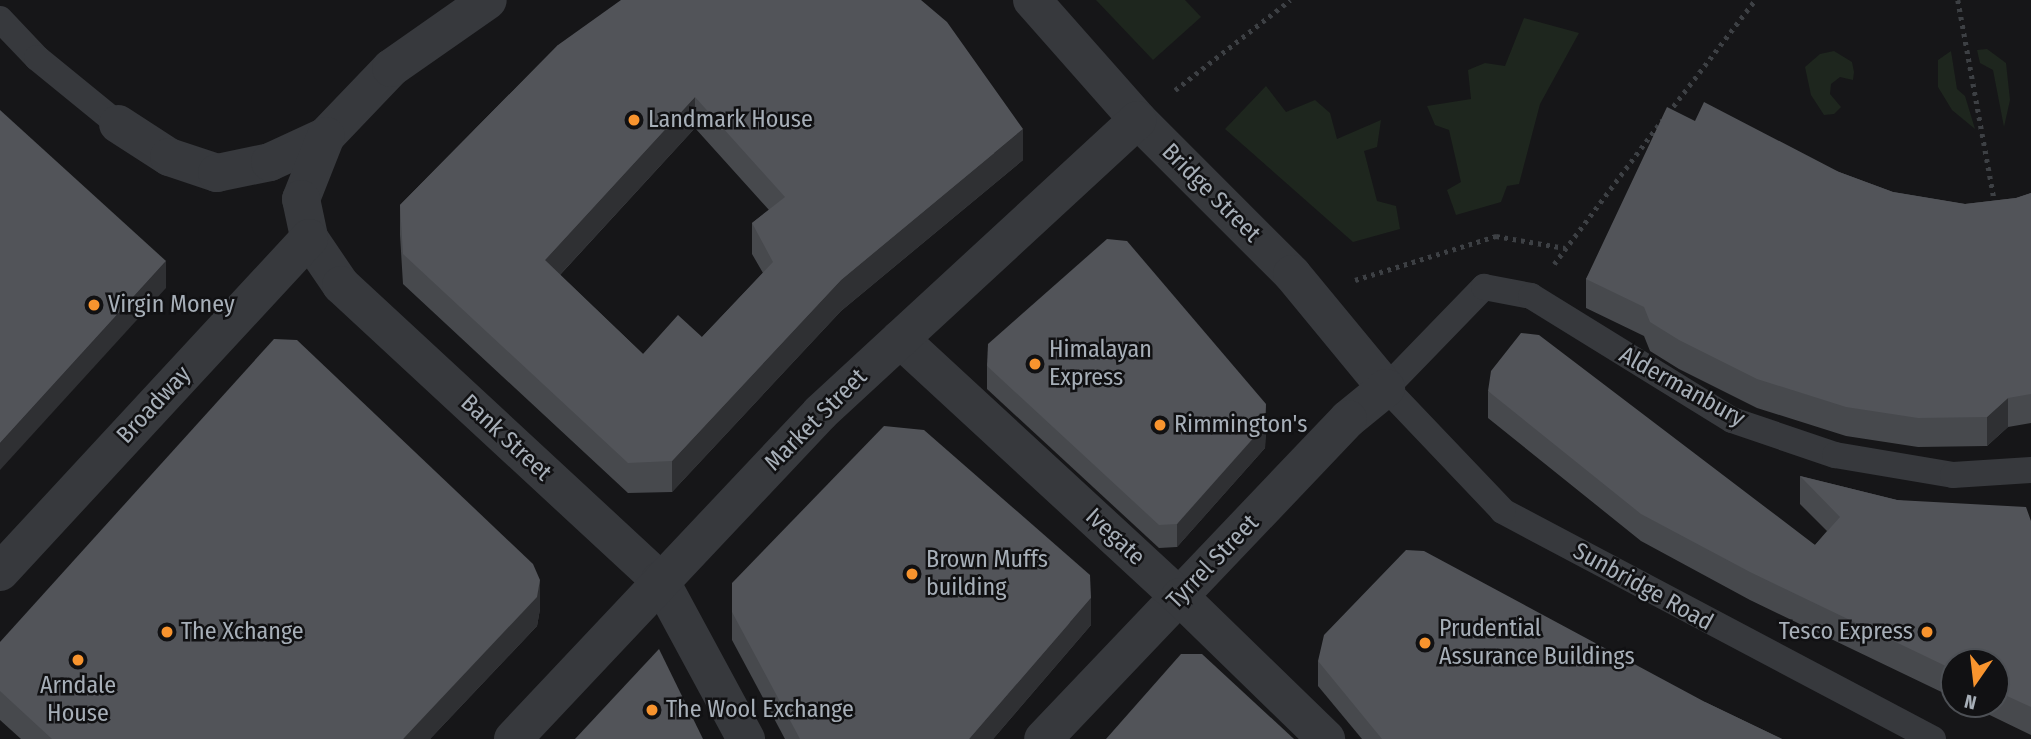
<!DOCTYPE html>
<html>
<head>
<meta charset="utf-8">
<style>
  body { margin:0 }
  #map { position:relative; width:2031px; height:739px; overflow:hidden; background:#161618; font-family:"Fira Sans Condensed",sans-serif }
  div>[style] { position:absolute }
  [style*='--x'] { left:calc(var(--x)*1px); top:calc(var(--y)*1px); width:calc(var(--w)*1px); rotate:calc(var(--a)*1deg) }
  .green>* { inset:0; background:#1e261e }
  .path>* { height:4.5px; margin-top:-2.25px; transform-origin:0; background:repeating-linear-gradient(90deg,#3d4044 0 3.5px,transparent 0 8.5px) }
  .service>* { height:26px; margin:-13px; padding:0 13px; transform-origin:13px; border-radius:13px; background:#37393d }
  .pedestrian>* { height:38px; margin:-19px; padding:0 19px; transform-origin:19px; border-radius:19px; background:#37393d }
  .wall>* { inset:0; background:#47494d }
  .shaded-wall>* { inset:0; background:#2f3033 }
  .building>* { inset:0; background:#525459 }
  .dots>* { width:19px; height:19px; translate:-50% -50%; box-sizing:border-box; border:4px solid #111113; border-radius:50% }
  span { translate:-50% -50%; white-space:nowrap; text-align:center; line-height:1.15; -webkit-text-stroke:5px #111113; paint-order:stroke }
  .poi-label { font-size:24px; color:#a7afb8 }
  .left { translate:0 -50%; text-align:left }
  .right { translate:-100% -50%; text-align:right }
  .street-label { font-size:24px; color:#a7afb8 }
  .north { position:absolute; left:1940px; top:648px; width:70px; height:70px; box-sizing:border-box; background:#111113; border:2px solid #4d5055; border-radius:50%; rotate:194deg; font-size:19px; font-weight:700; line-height:28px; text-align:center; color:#a7afb8 }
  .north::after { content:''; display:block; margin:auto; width:24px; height:32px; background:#f8942e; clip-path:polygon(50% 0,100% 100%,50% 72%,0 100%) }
</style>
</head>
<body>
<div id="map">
  <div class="green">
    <div style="clip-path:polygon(1096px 0,1185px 0,1201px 17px,1153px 60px)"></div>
    <div style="clip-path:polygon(1524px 18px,1579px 33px,1540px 104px,1519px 184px,1507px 186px,1501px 202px,1456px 215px,1447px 190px,1461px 182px,1449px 130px,1435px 125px,1427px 106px,1471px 99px,1468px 70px,1485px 63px,1505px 66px)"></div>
    <div style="clip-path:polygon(1987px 49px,2006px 63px,2010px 100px,2004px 127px,1993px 70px,1980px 63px,1977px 50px)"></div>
    <div style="clip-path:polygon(1834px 51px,1852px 62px,1854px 72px,1853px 80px,1840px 77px,1831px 84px,1830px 94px,1841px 107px,1834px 114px,1824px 115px,1811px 95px,1805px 67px,1820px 54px)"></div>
    <div style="clip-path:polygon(1951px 51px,1957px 89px,1965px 96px,1975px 129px,1952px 110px,1938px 87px,1938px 60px)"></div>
    <div style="clip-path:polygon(1266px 86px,1286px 112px,1315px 100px,1330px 113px,1337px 139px,1381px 120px,1377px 147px,1364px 151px,1377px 201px,1396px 206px,1400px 229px,1353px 242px,1225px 129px)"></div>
  </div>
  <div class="path">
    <div style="--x:1958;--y:0;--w:207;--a:79.7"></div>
    <div style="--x:1175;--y:90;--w:146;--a:-38"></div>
    <div style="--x:1668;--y:113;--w:143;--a:-52.4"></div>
    <div style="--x:1554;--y:264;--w:180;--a:-53.1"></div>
    <div style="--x:1355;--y:280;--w:148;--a:-17.3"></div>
    <div style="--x:1496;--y:236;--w:70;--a:9.9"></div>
  </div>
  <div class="service">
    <div style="--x:0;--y:19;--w:54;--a:46.5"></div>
    <div style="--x:37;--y:58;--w:104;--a:39.2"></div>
    <div style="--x:1933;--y:739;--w:487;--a:-152.1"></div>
    <div style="--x:1503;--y:511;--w:170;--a:-133.6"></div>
    <div style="--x:1386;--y:388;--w:141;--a:-45.9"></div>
    <div style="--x:1484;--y:287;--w:48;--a:10.8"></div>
    <div style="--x:1531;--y:296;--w:236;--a:31.7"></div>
    <div style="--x:1732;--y:420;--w:109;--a:18.8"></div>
    <div style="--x:1835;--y:455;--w:120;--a:9.6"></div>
    <div style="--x:1953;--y:475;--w:78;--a:-3.7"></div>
  </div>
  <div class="pedestrian">
    <div style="--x:1032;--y:0;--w:160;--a:48.5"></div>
    <div style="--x:1138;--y:120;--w:218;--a:45"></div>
    <div style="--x:1292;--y:274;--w:148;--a:50.5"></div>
    <div style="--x:1386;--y:388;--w:49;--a:140.8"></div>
    <div style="--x:1348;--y:419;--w:442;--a:133.6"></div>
    <div style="--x:118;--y:124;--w:61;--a:32.9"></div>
    <div style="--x:169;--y:157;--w:51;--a:18.4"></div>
    <div style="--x:217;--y:173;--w:54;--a:-11.7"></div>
    <div style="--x:270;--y:162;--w:62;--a:-24.9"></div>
    <div style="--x:326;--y:136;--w:94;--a:-46.3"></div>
    <div style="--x:391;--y:68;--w:118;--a:-35"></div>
    <div style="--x:326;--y:136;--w:68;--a:111.6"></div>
    <div style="--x:301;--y:199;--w:40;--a:78"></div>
    <div style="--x:309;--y:238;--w:57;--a:55.8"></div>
    <div style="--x:341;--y:285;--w:434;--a:42.8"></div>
    <div style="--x:660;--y:580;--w:181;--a:61.6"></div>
    <div style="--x:900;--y:339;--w:381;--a:42.7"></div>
    <div style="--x:1180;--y:597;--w:204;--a:44.2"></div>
    <div style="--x:0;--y:572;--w:455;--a:-47.2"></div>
    <div style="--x:513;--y:739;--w:448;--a:-46.7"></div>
    <div style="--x:820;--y:413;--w:432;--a:-42.7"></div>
  </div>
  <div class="wall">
    <div style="clip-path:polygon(evenodd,558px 45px,1023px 160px,841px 311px,672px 492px,628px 493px,403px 284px,400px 235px,400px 205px,558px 45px,695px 128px,769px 210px,752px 223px,752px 254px,763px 273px,702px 337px,643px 354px,560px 275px,695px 128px)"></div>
    <div style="clip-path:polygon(1695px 121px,1839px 172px,1893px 192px,1965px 204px,2016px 198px,2031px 193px,2031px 423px,2008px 427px,1987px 446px,1918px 447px,1846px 436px,1757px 408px,1679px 369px,1650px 351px,1644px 336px,1586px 308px,1586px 279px)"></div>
    <div style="clip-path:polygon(987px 366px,1266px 427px,1265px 448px,1177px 547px,1159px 548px,987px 389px)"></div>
    <div style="clip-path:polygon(1488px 391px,1815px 545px,1827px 531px,1800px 504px,1800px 476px,1897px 500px,2031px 521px,2031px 735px,1967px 704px,1996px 704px,1996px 662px,1954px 662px,1954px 698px,1750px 600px,1641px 541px,1488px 418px)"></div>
    <div style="clip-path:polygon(732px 583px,1091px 625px,993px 739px,785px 739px,732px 640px)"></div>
    <div style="clip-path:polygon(540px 609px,537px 626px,430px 739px,21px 739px,0 720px,0 642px)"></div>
    <div style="clip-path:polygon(1318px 661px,1705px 702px,1782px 739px,1362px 739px,1318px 686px)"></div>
  </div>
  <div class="shaded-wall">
    <div style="clip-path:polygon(695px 97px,695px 128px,545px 291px,545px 260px)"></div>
    <div style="clip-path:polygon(1023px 129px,1023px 160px,841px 311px,672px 492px,672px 461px,841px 280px)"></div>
    <div style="clip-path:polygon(166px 261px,166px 288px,0 470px,0 443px)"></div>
    <div style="clip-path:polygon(2008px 398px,2008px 427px,1987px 446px,1987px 417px)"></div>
    <div style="clip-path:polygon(1266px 404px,1265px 448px,1177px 547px,1177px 524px)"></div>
    <div style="clip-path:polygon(540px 580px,540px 609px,537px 626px,430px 739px,403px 739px)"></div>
    <div style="clip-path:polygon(1091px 598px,1091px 625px,993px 739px,969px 739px)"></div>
  </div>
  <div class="building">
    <div style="clip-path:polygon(evenodd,621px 0,921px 0,947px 22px,1023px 129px,841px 280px,672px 461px,628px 463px,403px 254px,400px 205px,558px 45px,621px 0,695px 97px,785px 197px,752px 223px,773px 262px,702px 337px,678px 315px,643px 354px,545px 260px,695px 97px)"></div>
    <div style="clip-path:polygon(1704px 102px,1839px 172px,1893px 192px,1965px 204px,2016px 198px,2031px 193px,2031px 394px,2008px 398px,1987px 417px,1918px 418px,1846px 407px,1757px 379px,1679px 340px,1650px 322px,1644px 307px,1586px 279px,1667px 107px,1695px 121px)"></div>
    <div style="clip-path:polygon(0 110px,166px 261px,0 443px)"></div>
    <div style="clip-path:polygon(1107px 239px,1127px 241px,1266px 404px,1265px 425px,1177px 524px,1159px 525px,987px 366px,988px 344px)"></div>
    <div style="clip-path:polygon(1521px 333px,1539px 335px,1815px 545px,1840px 517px,1800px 476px,1897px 500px,2026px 507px,2031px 521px,2031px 707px,1996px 691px,1996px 662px,1954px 662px,1954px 670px,1750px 572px,1641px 514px,1488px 391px,1491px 371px)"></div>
    <div style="clip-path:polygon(274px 339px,297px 340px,533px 564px,540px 580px,537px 597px,403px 739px,52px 739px,0 691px,0 642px)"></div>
    <div style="clip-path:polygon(884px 426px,924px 430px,1090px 575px,1091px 598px,969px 739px,800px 739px,732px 612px,732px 583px)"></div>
    <div style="clip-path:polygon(1406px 550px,1424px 551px,1705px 702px,1782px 739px,1382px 739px,1318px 661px,1324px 635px)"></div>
    <div style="clip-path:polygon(659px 649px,703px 739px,575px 739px)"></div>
    <div style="clip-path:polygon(1181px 654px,1202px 654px,1294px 739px,1106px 739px)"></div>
  </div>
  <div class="dots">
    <div style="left:634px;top:120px;background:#f8942e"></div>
    <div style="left:94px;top:305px;background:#f8942e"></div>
    <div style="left:1035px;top:364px;background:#f8942e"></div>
    <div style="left:1160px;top:425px;background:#f8942e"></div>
    <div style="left:912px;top:574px;background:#f8942e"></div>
    <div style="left:167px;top:632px;background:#f8942e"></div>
    <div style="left:1927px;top:632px;background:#f8942e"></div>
    <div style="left:1425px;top:643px;background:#f8942e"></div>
    <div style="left:78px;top:660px;background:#f8942e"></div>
    <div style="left:652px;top:710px;background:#f8942e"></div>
  </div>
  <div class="poi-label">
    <span class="left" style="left:648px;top:120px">Landmark House</span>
    <span class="left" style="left:108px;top:305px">Virgin Money</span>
    <span class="left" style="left:1049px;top:364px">Himalayan<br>Express</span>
    <span class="left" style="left:1174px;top:425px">Rimmington's</span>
    <span class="left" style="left:926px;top:574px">Brown Muffs<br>building</span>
    <span class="left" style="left:1439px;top:643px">Prudential<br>Assurance Buildings</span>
    <span class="left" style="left:181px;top:632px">The Xchange</span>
    <span class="right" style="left:1913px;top:632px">Tesco Express</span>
    <span style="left:78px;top:700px">Arndale<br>House</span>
    <span class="left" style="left:666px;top:710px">The Wool Exchange</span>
  </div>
  <div class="street-label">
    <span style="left:1211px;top:193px;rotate:45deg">Bridge Street</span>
    <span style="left:1682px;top:387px;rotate:29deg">Aldermanbury</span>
    <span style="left:154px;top:405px;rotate:-47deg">Broadway</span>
    <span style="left:816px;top:420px;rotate:-45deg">Market Street</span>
    <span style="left:506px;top:438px;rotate:43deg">Bank Street</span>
    <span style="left:1115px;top:537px;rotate:43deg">Ivegate</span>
    <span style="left:1213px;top:562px;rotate:-46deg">Tyrrel Street</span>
    <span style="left:1643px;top:587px;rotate:29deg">Sunbridge Road</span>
  </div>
  <div class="north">N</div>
</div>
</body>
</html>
